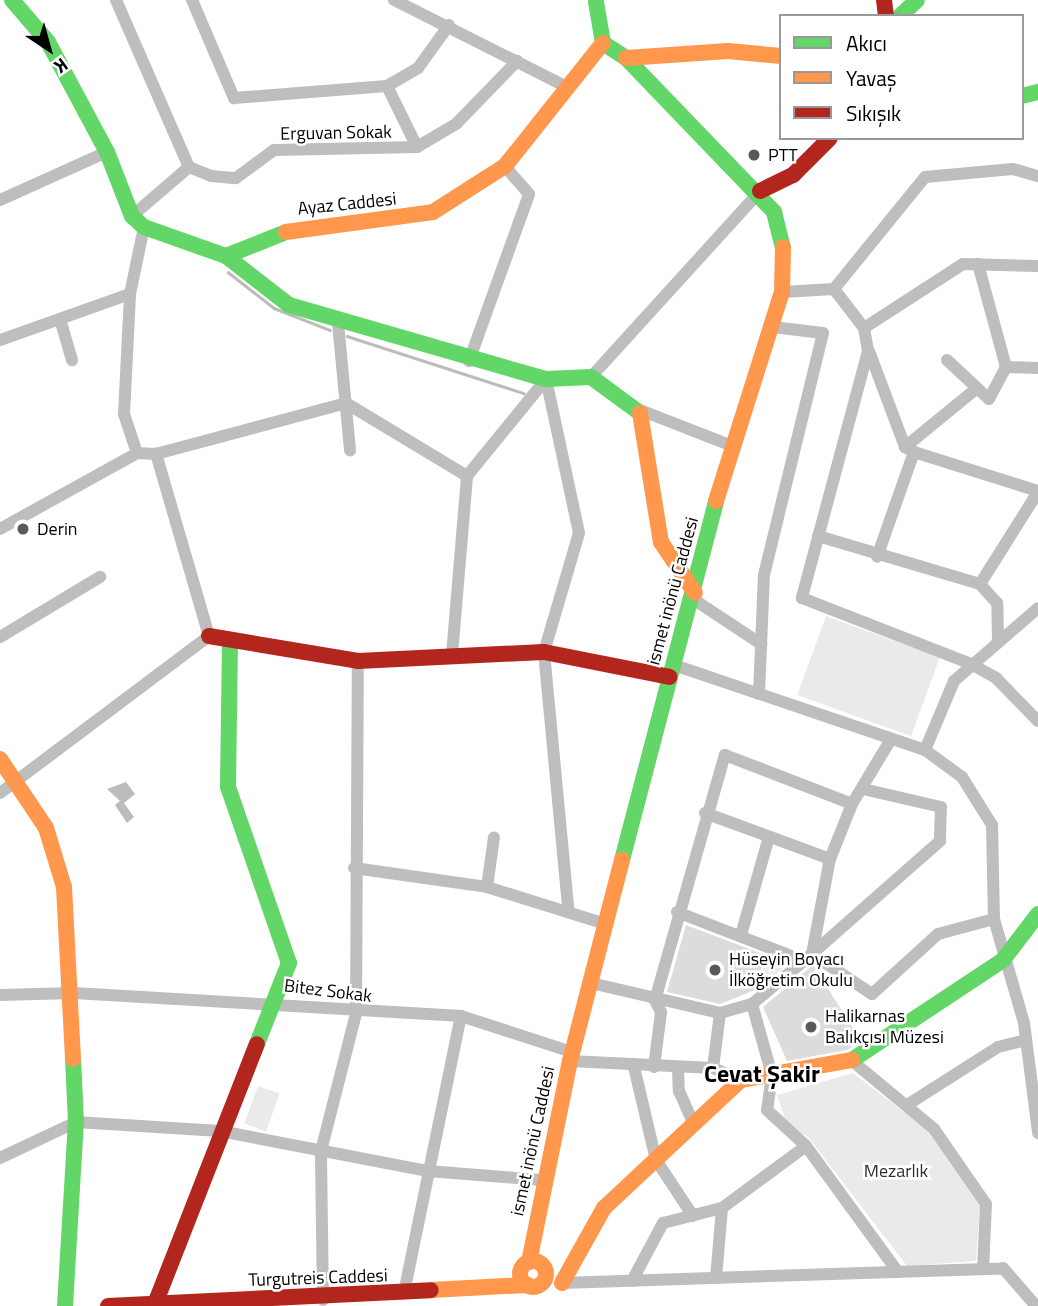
<!DOCTYPE html>
<html>
<head>
<meta charset="utf-8">
<style>
  body { margin:0 }
  #map { position:relative; width:1038px; height:1306px; overflow:hidden; background:#fff; font-family:"Titillium Web",sans-serif }
  div>[style] { position:absolute }
  [style*='--x'] { left:calc(var(--x)*1px); top:calc(var(--y)*1px); width:calc(var(--w)*1px); rotate:calc(var(--a)*1deg) }
  .green>* { inset:0; background:#eaeaea; transform-origin:0 0 }
  .water>* { inset:0; background:#bcbcbc }
  .stream>* { height:2.5px; margin:-1.25px; padding:0 1.25px; transform-origin:1.25px; border-radius:1.25px; background:#bcbcbc }
  .building>* { inset:0; background:#dcdcdc }
  .street>* { height:12px; margin:-6px; padding:0 6px; transform-origin:6px; border-radius:6px; background:#bebebe }
  .fast>* { height:16px; margin:-8px; padding:0 8px; transform-origin:8px; border-radius:8px; background:#63d668 }
  .slow>* { height:16px; margin:-8px; padding:0 8px; transform-origin:8px; border-radius:8px; background:#ff974d }
  .slow>.ring { margin:-8px; padding:0; box-sizing:content-box; background:none; border:16px solid #ff974d; border-radius:50% }
  .jam>* { height:16px; margin:-8px; padding:0 8px; transform-origin:8px; border-radius:8px; background:#b3261e }
  .dots>* { width:19px; height:19px; translate:-50% -50%; box-sizing:border-box; border:4px solid #fff; border-radius:50% }
  span { translate:-50% -50%; white-space:nowrap; text-align:center; line-height:1.15; -webkit-text-stroke:5px #fff; paint-order:stroke }
  .street-label { font-size:18px; color:#000 }
  .poi-label { font-size:18px; color:#000 }
  .left { translate:0 -50%; text-align:left }
  .park-label { font-size:18px; color:#2f2f2f }
  .district-label { font-size:24px; color:#000; font-weight:700 }
  .legend { position:absolute; left:779px; top:14px; width:245px; height:126px; box-sizing:border-box; background:#fff; border:2px solid #999; margin:0; padding:9px 12px; list-style:none; font-size:21px; color:#000 }
  .legend li { display:flex; align-items:center; gap:14px; height:35px }
  .legend b { width:35px; border:2px solid #999 }
  .north { position:absolute; left:14px; top:14px; width:70px; height:70px; -webkit-text-stroke:5px #fff; paint-order:stroke; rotate:144deg; font-size:19px; font-weight:700; line-height:28px; text-align:center; color:#000 }
  .north::after { content:''; display:block; margin:auto; width:24px; height:32px; background:#000; clip-path:polygon(50% 0,100% 100%,50% 72%,0 100%) }
</style>
</head>
<body>
<div id="map">
  <div class="green">
    <div style="left:826px;top:616px;width:121px;height:84px;rotate:20deg"></div>
    <div style="clip-path:polygon(768px 950px,783px 956px,786px 966px,757px 990px)"></div>
    <div style="clip-path:polygon(853px 1073px,927px 1130px,980px 1207px,976px 1261px,907px 1266px,808px 1137px,787px 1125px,777px 1095px)"></div>
    <div style="left:258px;top:1086px;width:23px;height:40px;rotate:20deg"></div>
  </div>
  <div class="water">
    <div style="clip-path:polygon(126px 782px,135px 794px,124px 803px,134px 817px,127px 823px,115px 805px,120px 801px,107px 789px)"></div>
  </div>
  <div class="stream">
    <div style="--x:228;--y:272;--w:58;--a:38"></div>
    <div style="--x:274;--y:308;--w:60;--a:21.4"></div>
    <div style="--x:347;--y:336;--w:186;--a:17.9"></div>
  </div>
  <div class="building">
    <div style="clip-path:polygon(686px 925px,765px 955px,755px 990px,720px 1004px,667px 992px)"></div>
    <div style="clip-path:polygon(813px 965px,861px 1041px,847px 1050px,787px 1061px,763px 1007px)"></div>
  </div>
  <div class="street">
    <div style="--x:116;--y:0;--w:182;--a:66.4"></div>
    <div style="--x:189;--y:167;--w:24;--a:22"></div>
    <div style="--x:211;--y:176;--w:25;--a:5"></div>
    <div style="--x:236;--y:178;--w:47;--a:-36.4"></div>
    <div style="--x:274;--y:150;--w:143;--a:-1.2"></div>
    <div style="--x:417;--y:147;--w:45;--a:-30.5"></div>
    <div style="--x:456;--y:124;--w:88;--a:-45.9"></div>
    <div style="--x:192;--y:0;--w:107;--a:66.8"></div>
    <div style="--x:234;--y:98;--w:153;--a:-4.5"></div>
    <div style="--x:387;--y:86;--w:36;--a:-30"></div>
    <div style="--x:418;--y:68;--w:53;--a:-54.2"></div>
    <div style="--x:394;--y:0;--w:191;--a:26.7"></div>
    <div style="--x:387;--y:86;--w:68;--a:63.8"></div>
    <div style="--x:0;--y:200;--w:117;--a:-24.2"></div>
    <div style="--x:132;--y:216;--w:75;--a:-40.7"></div>
    <div style="--x:834;--y:289;--w:144;--a:-50.9"></div>
    <div style="--x:925;--y:177;--w:88;--a:-5.2"></div>
    <div style="--x:1013;--y:169;--w:26;--a:16"></div>
    <div style="--x:782;--y:292;--w:52;--a:-3.3"></div>
    <div style="--x:834;--y:289;--w:49;--a:52.4"></div>
    <div style="--x:864;--y:328;--w:118;--a:-32.9"></div>
    <div style="--x:963;--y:264;--w:75;--a:1.5"></div>
    <div style="--x:60;--y:319;--w:43;--a:73.7"></div>
    <div style="--x:338;--y:323;--w:128;--a:84.6"></div>
    <div style="--x:864;--y:328;--w:23;--a:80"></div>
    <div style="--x:868;--y:351;--w:256;--a:105"></div>
    <div style="--x:802;--y:598;--w:181;--a:21.3"></div>
    <div style="--x:971;--y:664;--w:29;--a:29"></div>
    <div style="--x:996;--y:678;--w:60;--a:45.7"></div>
    <div style="--x:0;--y:340;--w:138;--a:-19.5"></div>
    <div style="--x:869;--y:351;--w:103;--a:69.4"></div>
    <div style="--x:905;--y:447;--w:10;--a:29"></div>
    <div style="--x:914;--y:452;--w:111;--a:109.4"></div>
    <div style="--x:947;--y:360;--w:57;--a:42.9"></div>
    <div style="--x:989;--y:399;--w:36;--a:-62"></div>
    <div style="--x:1006;--y:367;--w:107;--a:-105.2"></div>
    <div style="--x:469;--y:361;--w:177;--a:-70.2"></div>
    <div style="--x:529;--y:194;--w:37;--a:-131"></div>
    <div style="--x:1006;--y:367;--w:32;--a:2"></div>
    <div style="--x:591;--y:377;--w:251;--a:-47.7"></div>
    <div style="--x:640;--y:410;--w:97;--a:21.3"></div>
    <div style="--x:905;--y:447;--w:93;--a:-39.3"></div>
    <div style="--x:914;--y:452;--w:130;--a:17.5"></div>
    <div style="--x:156;--y:454;--w:197;--a:-15"></div>
    <div style="--x:346;--y:403;--w:141;--a:31.1"></div>
    <div style="--x:0;--y:529;--w:157;--a:-29"></div>
    <div style="--x:818;--y:536;--w:169;--a:16.5"></div>
    <div style="--x:693;--y:599;--w:82;--a:33.5"></div>
    <div style="--x:0;--y:637;--w:117;--a:-31"></div>
    <div style="--x:998;--y:642;--w:39;--a:-91"></div>
    <div style="--x:997;--y:603;--w:25;--a:-132"></div>
    <div style="--x:980;--y:584;--w:109;--a:-57.8"></div>
    <div style="--x:452;--y:655;--w:180;--a:-85.2"></div>
    <div style="--x:467;--y:476;--w:125;--a:-50.8"></div>
    <div style="--x:546;--y:379;--w:157;--a:77.9"></div>
    <div style="--x:579;--y:533;--w:124;--a:106.4"></div>
    <div style="--x:544;--y:652;--w:257;--a:84.6"></div>
    <div style="--x:674;--y:665;--w:265;--a:18.7"></div>
    <div style="--x:925;--y:750;--w:46;--a:36.1"></div>
    <div style="--x:962;--y:777;--w:57;--a:58"></div>
    <div style="--x:992;--y:825;--w:94;--a:88.8"></div>
    <div style="--x:994;--y:919;--w:108;--a:73.9"></div>
    <div style="--x:1024;--y:1023;--w:111;--a:82.7"></div>
    <div style="--x:759;--y:694;--w:119;--a:-87.6"></div>
    <div style="--x:764;--y:575;--w:249;--a:-76.3"></div>
    <div style="--x:823;--y:333;--w:51;--a:-173.3"></div>
    <div style="--x:925;--y:750;--w:75;--a:-67.2"></div>
    <div style="--x:954;--y:681;--w:111;--a:-41"></div>
    <div style="--x:863;--y:789;--w:80;--a:13"></div>
    <div style="--x:941;--y:807;--w:34;--a:92"></div>
    <div style="--x:940;--y:841;--w:171;--a:138.6"></div>
    <div style="--x:812;--y:954;--w:72;--a:33.7"></div>
    <div style="--x:872;--y:994;--w:89;--a:-42.3"></div>
    <div style="--x:938;--y:934;--w:58;--a:-15"></div>
    <div style="--x:0;--y:793;--w:261;--a:-36.9"></div>
    <div style="--x:209;--y:636;--w:190;--a:-106.2"></div>
    <div style="--x:156;--y:454;--w:19;--a:-177"></div>
    <div style="--x:137;--y:453;--w:41;--a:-108.4"></div>
    <div style="--x:124;--y:414;--w:120;--a:-87.1"></div>
    <div style="--x:130;--y:294;--w:68;--a:-78.2"></div>
    <div style="--x:705;--y:813;--w:133;--a:20.2"></div>
    <div style="--x:354;--y:868;--w:134;--a:8.1"></div>
    <div style="--x:487;--y:887;--w:125;--a:17.3"></div>
    <div style="--x:487;--y:887;--w:50;--a:-82"></div>
    <div style="--x:677;--y:912;--w:131;--a:21.1"></div>
    <div style="--x:741;--y:935;--w:99;--a:-74.1"></div>
    <div style="--x:591;--y:983;--w:132;--a:13.1"></div>
    <div style="--x:720;--y:1013;--w:33;--a:-16"></div>
    <div style="--x:752;--y:1004;--w:78;--a:-39.8"></div>
    <div style="--x:812;--y:954;--w:97;--a:-79.3"></div>
    <div style="--x:830;--y:859;--w:59;--a:-68.2"></div>
    <div style="--x:852;--y:804;--w:76;--a:-59"></div>
    <div style="--x:0;--y:995;--w:74;--a:-1.5"></div>
    <div style="--x:74;--y:993;--w:388;--a:3.4"></div>
    <div style="--x:461;--y:1016;--w:117;--a:18"></div>
    <div style="--x:752;--y:1004;--w:74;--a:74.3"></div>
    <div style="--x:772;--y:1075;--w:35;--a:98"></div>
    <div style="--x:767;--y:1110;--w:53;--a:42.7"></div>
    <div style="--x:806;--y:1146;--w:156;--a:53.9"></div>
    <div style="--x:851;--y:1060;--w:108;--a:39.7"></div>
    <div style="--x:934;--y:1129;--w:91;--a:55.3"></div>
    <div style="--x:986;--y:1204;--w:65;--a:92.6"></div>
    <div style="--x:570;--y:1061;--w:143;--a:2.8"></div>
    <div style="--x:713;--y:1068;--w:30;--a:23"></div>
    <div style="--x:634;--y:1067;--w:96;--a:76.7"></div>
    <div style="--x:656;--y:1160;--w:67;--a:56.5"></div>
    <div style="--x:654;--y:1067;--w:55;--a:-82.7"></div>
    <div style="--x:661;--y:1012;--w:13;--a:-117"></div>
    <div style="--x:655;--y:1000;--w:255;--a:-74.1"></div>
    <div style="--x:725;--y:755;--w:136;--a:21.1"></div>
    <div style="--x:678;--y:1068;--w:23;--a:88"></div>
    <div style="--x:679;--y:1091;--w:36;--a:66"></div>
    <div style="--x:713;--y:1068;--w:55;--a:-82.7"></div>
    <div style="--x:907;--y:1105;--w:108;--a:-32.5"></div>
    <div style="--x:998;--y:1047;--w:29;--a:-14"></div>
    <div style="--x:0;--y:1158;--w:84;--a:-25.3"></div>
    <div style="--x:76;--y:1122;--w:144;--a:3.6"></div>
    <div style="--x:220;--y:1131;--w:212;--a:10.9"></div>
    <div style="--x:428;--y:1171;--w:114;--a:4.5"></div>
    <div style="--x:716;--y:1278;--w:70;--a:-85.1"></div>
    <div style="--x:632;--y:1281;--w:66;--a:-61.9"></div>
    <div style="--x:663;--y:1223;--w:61;--a:-14.3"></div>
    <div style="--x:722;--y:1208;--w:104;--a:-36.4"></div>
    <div style="--x:562;--y:1283;--w:441;--a:-1.9"></div>
    <div style="--x:1003;--y:1268;--w:50;--a:49"></div>
    <div style="--x:404;--y:1293;--w:283;--a:-78.4"></div>
    <div style="--x:323;--y:1300;--w:149;--a:-90.8"></div>
    <div style="--x:321;--y:1151;--w:141;--a:-75.7"></div>
    <div style="--x:356;--y:1014;--w:353;--a:-89.7"></div>
  </div>
  <div class="fast">
    <div style="--x:12;--y:0;--w:55;--a:49.4"></div>
    <div style="--x:48;--y:42;--w:125;--a:61.8"></div>
    <div style="--x:107;--y:152;--w:69;--a:68.7"></div>
    <div style="--x:132;--y:216;--w:16;--a:43"></div>
    <div style="--x:144;--y:227;--w:87;--a:19.5"></div>
    <div style="--x:226;--y:256;--w:65;--a:-21.8"></div>
    <div style="--x:596;--y:2;--w:42;--a:80.3"></div>
    <div style="--x:603;--y:43;--w:27;--a:33"></div>
    <div style="--x:626;--y:58;--w:214;--a:46.1"></div>
    <div style="--x:774;--y:212;--w:36;--a:76"></div>
    <div style="--x:900;--y:16;--w:23;--a:-43"></div>
    <div style="--x:1022;--y:96;--w:16;--a:-14"></div>
    <div style="--x:226;--y:256;--w:80;--a:37.9"></div>
    <div style="--x:289;--y:305;--w:267;--a:16.1"></div>
    <div style="--x:546;--y:379;--w:45;--a:-2.5"></div>
    <div style="--x:591;--y:377;--w:61;--a:36.3"></div>
    <div style="--x:230;--y:642;--w:145;--a:90.8"></div>
    <div style="--x:228;--y:787;--w:186;--a:70.9"></div>
    <div style="--x:289;--y:963;--w:87;--a:111.6"></div>
    <div style="--x:622;--y:860;--w:371;--a:-75.3"></div>
    <div style="--x:852;--y:1060;--w:181;--a:-33.5"></div>
    <div style="--x:1003;--y:960;--w:58;--a:-52.7"></div>
    <div style="--x:65;--y:1306;--w:184;--a:-86.6"></div>
    <div style="--x:76;--y:1122;--w:63;--a:-92.7"></div>
  </div>
  <div class="slow">
    <div style="--x:626;--y:58;--w:102;--a:-3.9"></div>
    <div style="--x:728;--y:51;--w:53;--a:5.4"></div>
    <div style="--x:286;--y:232;--w:148;--a:-7.7"></div>
    <div style="--x:433;--y:212;--w:85;--a:-32.6"></div>
    <div style="--x:505;--y:166;--w:157;--a:-51.5"></div>
    <div style="--x:640;--y:413;--w:131;--a:80.8"></div>
    <div style="--x:661;--y:542;--w:61;--a:56.3"></div>
    <div style="--x:716;--y:501;--w:219;--a:-72.5"></div>
    <div style="--x:782;--y:292;--w:45;--a:-88.7"></div>
    <div style="--x:0;--y:759;--w:83;--a:56.3"></div>
    <div style="--x:46;--y:828;--w:62;--a:73"></div>
    <div style="--x:64;--y:887;--w:172;--a:87"></div>
    <div class="ring" style="left:520px;top:1261px;width:10px;height:10px"></div>
    <div style="--x:529;--y:1262;--w:205;--a:-78.5"></div>
    <div style="--x:570;--y:1061;--w:208;--a:-75.5"></div>
    <div style="--x:562;--y:1283;--w:86;--a:-60.8"></div>
    <div style="--x:604;--y:1208;--w:187;--a:-43.1"></div>
    <div style="--x:741;--y:1080;--w:113;--a:-10.2"></div>
    <div style="--x:431;--y:1290;--w:97;--a:-3"></div>
  </div>
  <div class="jam">
    <div style="--x:884;--y:0;--w:16;--a:83"></div>
    <div style="--x:760;--y:191;--w:37;--a:-26"></div>
    <div style="--x:793;--y:175;--w:52;--a:-45"></div>
    <div style="--x:209;--y:636;--w:151;--a:9.5"></div>
    <div style="--x:358;--y:661;--w:186;--a:-2.8"></div>
    <div style="--x:544;--y:652;--w:128;--a:11.2"></div>
    <div style="--x:155;--y:1304;--w:279;--a:-68.6"></div>
    <div style="--x:108;--y:1306;--w:323;--a:-2.8"></div>
  </div>
  <div class="dots">
    <div style="left:754px;top:155px;background:#595959"></div>
    <div style="left:23px;top:529px;background:#595959"></div>
    <div style="left:715px;top:970px;background:#595959"></div>
    <div style="left:811px;top:1027px;background:#595959"></div>
  </div>
  <div class="street-label">
    <span style="left:336px;top:133px;rotate:-1deg">Erguvan Sokak</span>
    <span style="left:347px;top:204px;rotate:-6deg">Ayaz Caddesi</span>
    <span style="left:673px;top:591px;rotate:-75deg">ismet inönü Caddesi</span>
    <span style="left:328px;top:991px;rotate:7deg">Bitez Sokak</span>
    <span style="left:533px;top:1141px;rotate:-78deg">ismet inönü Caddesi</span>
    <span style="left:318px;top:1278px;rotate:-2deg">Turgutreis Caddesi</span>
  </div>
  <div class="poi-label">
    <span class="left" style="left:768px;top:155px">PTT</span>
    <span class="left" style="left:37px;top:529px">Derin</span>
    <span class="left" style="left:729px;top:970px">Hüseyin Boyacı<br>İlköğretim Okulu</span>
    <span class="left" style="left:825px;top:1027px">Halikarnas<br>Balıkçısı Müzesi</span>
  </div>
  <div class="park-label">
    <span style="left:896px;top:1171px">Mezarlık</span>
  </div>
  <div class="district-label">
    <span style="left:762px;top:1074px">Cevat Şakir</span>
  </div>
  <ul class="legend">
  <li><b style="height:9px;background:#63d668"></b>Akıcı</li>
  <li><b style="height:9px;background:#ff974d"></b>Yavaş</li>
  <li><b style="height:9px;background:#b3261e"></b>Sıkışık</li>
  </ul>
  <div class="north">K</div>
</div>
</body>
</html>
